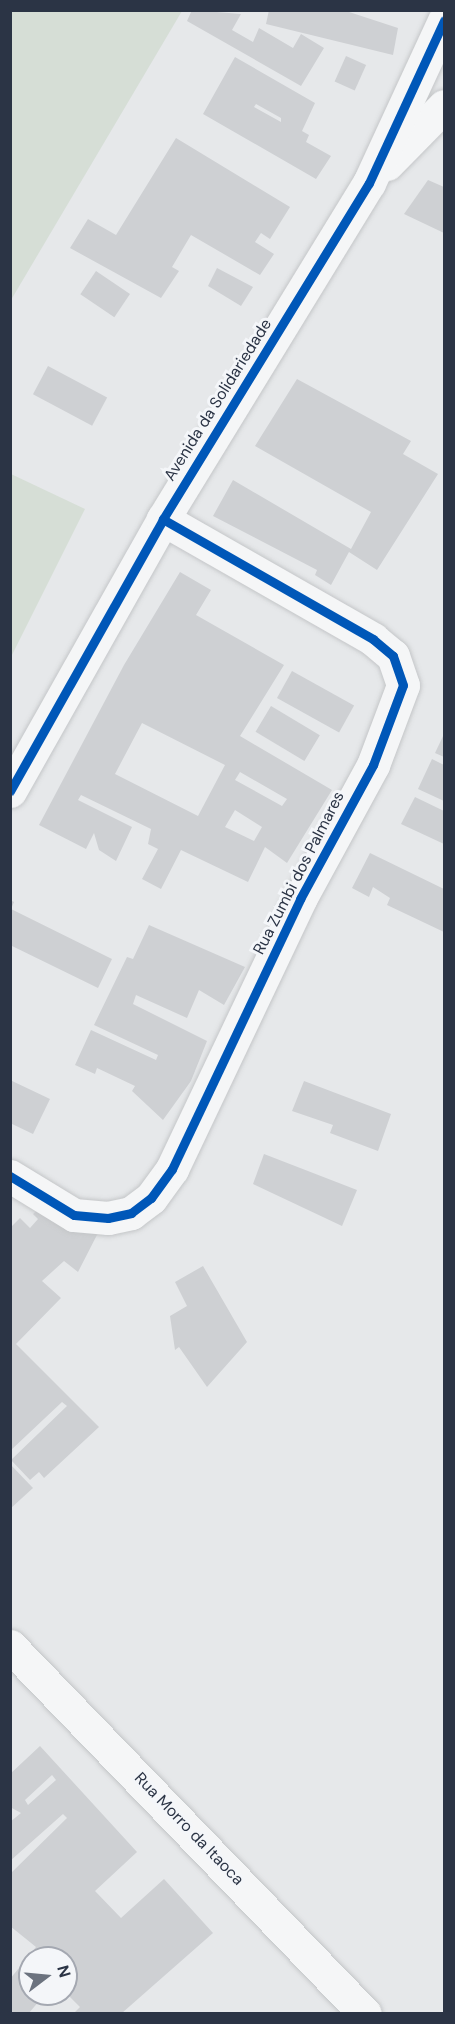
<!DOCTYPE html>
<html>
<head>
<meta charset="utf-8">
<style>
  body { margin:0 }
  #map { position:relative; width:455px; height:2024px; overflow:hidden; background:#e6e8ea; font-family:"DM Sans",sans-serif }
  div>[style] { position:absolute }
  [style*='--x'] { left:calc(var(--x)*1px); top:calc(var(--y)*1px); width:calc(var(--w)*1px); rotate:calc(var(--a)*1deg) }
  .green>* { inset:0; background:#d6ded6 }
  .building>* { inset:0; background:#ced0d3; transform-origin:0 0 }
  .roads { filter:drop-shadow(0 0 2px #c4c6c8) drop-shadow(0 0 2px #c4c6c8) }
  .minor>* { height:33px; margin:-16.5px; padding:0 16.5px; transform-origin:16.5px; border-radius:16.5px; background:#f5f6f7 }
  .cycleway>* { height:9px; margin:-4.5px; padding:0 4.5px; transform-origin:4.5px; border-radius:4.5px; background:#0057b8 }
  span { translate:-50% -50%; white-space:nowrap; text-align:center; line-height:1.15; -webkit-text-stroke:6px #f4f6f9; paint-order:stroke }
  .street-label { font-size:16px; color:#2b3445 }
  .frame { position:absolute; inset:0; border:12px solid #2b3445; pointer-events:none }
  .north { position:absolute; left:18px; top:1946px; width:60px; height:60px; box-sizing:border-box; background:#f4f6f9; border:2px solid #a4a8b1; border-radius:50%; rotate:74deg; font-size:16px; font-weight:700; line-height:24px; text-align:center; color:#2b3445 }
  .north::after { content:''; display:block; margin:auto; width:21px; height:27px; background:#6c737f; clip-path:polygon(50% 0,100% 100%,50% 72%,0 100%) }
</style>
</head>
<body>
<div id="map">
  <div class="green">
    <div style="clip-path:polygon(11px 10px,182px 11px,11px 300px,10px 11px)"></div>
    <div style="clip-path:polygon(11px 474px,85px 509px,11px 657px)"></div>
  </div>
  <div class="building">
    <div style="clip-path:polygon(192px 10px,241px 14px,232px 30px,253px 42px,259px 28px,293px 48px,301px 34px,324px 48px,301px 86px,187px 21px)"></div>
    <div style="clip-path:polygon(269px 10px,343px 10px,398px 28px,393px 55px,266px 24px)"></div>
    <div style="left:346px;top:56px;width:22px;height:28px;rotate:24deg"></div>
    <div style="clip-path:polygon(evenodd,235px 57px,315px 103px,302px 131px,309px 135px,306px 142px,331px 156px,316px 179px,203px 114px,235px 57px,256px 104px,281px 118px,281px 122px,254px 107px,256px 104px)"></div>
    <div style="clip-path:polygon(176px 138px,290px 207px,270px 239px,261px 233px,255px 242px,274px 254px,260px 275px,191px 235px,172px 267px,179px 271px,161px 298px,70px 248px,88px 219px,116px 235px)"></div>
    <div style="clip-path:polygon(428px 180px,444px 187px,444px 233px,404px 214px)"></div>
    <div style="clip-path:polygon(217px 268px,253px 287px,241px 306px,208px 286px)"></div>
    <div style="left:96px;top:271px;width:41px;height:28px;rotate:34deg"></div>
    <div style="left:48px;top:366px;width:67px;height:32px;rotate:28deg"></div>
    <div style="clip-path:polygon(297px 379px,411px 441px,403px 454px,438px 474px,377px 570px,349px 552px,331px 585px,315px 575px,317px 570px,213px 516px,233px 480px,351px 549px,371px 512px,255px 446px)"></div>
    <div style="clip-path:polygon(evenodd,180px 572px,211px 590px,196px 615px,284px 665px,240px 736px,332px 790px,287px 863px,265px 847px,248px 882px,181px 850px,161px 889px,142px 879px,158px 849px,148px 844px,151px 829px,81px 795px,78px 800px,132px 827px,116px 861px,99px 850px,94px 833px,86px 849px,39px 825px,124px 665px,180px 572px,142px 723px,225px 765px,198px 816px,115px 774px,142px 723px,180px 572px,240px 772px,287px 799px,282px 806px,235px 780px,240px 772px,180px 572px,235px 810px,262px 827px,254px 841px,225px 827px,235px 810px)"></div>
    <div style="left:292px;top:671px;width:71px;height:31px;rotate:29deg"></div>
    <div style="left:271px;top:706px;width:57px;height:30px;rotate:31deg"></div>
    <div style="clip-path:polygon(444px 734px,444px 757px,435px 753px)"></div>
    <div style="clip-path:polygon(432px 759px,444px 765px,444px 801px,418px 789px)"></div>
    <div style="clip-path:polygon(415px 797px,444px 811px,444px 844px,401px 824px)"></div>
    <div style="clip-path:polygon(370px 853px,444px 889px,444px 932px,387px 905px,390px 898px,373px 887px,369px 897px,352px 888px)"></div>
    <div style="clip-path:polygon(10px 900px,14px 902px,11px 909px,112px 959px,98px 988px,10px 945px)"></div>
    <div style="clip-path:polygon(149px 925px,245px 967px,224px 1005px,199px 990px,187px 1018px,136px 995px,133px 1004px,207px 1041px,191px 1081px,163px 1120px,132px 1091px,135px 1086px,97px 1068px,95px 1074px,75px 1065px,91px 1030px,156px 1060px,158px 1055px,94px 1025px,127px 957px,133px 959px)"></div>
    <div style="clip-path:polygon(10px 1080px,50px 1099px,33px 1134px,10px 1123px)"></div>
    <div style="clip-path:polygon(304px 1081px,391px 1114px,378px 1151px,330px 1133px,333px 1125px,292px 1111px)"></div>
    <div style="clip-path:polygon(264px 1154px,357px 1190px,342px 1226px,253px 1184px)"></div>
    <div style="clip-path:polygon(48px 1201px,99px 1231px,78px 1272px,64px 1261px,42px 1281px,61px 1298px,16px 1344px,99px 1427px,44px 1478px,39px 1472px,30px 1480px,11px 1460px,67px 1406px,62px 1402px,10px 1451px,10px 1228px,20px 1218px,30px 1228px,38px 1219px,33px 1214px)"></div>
    <div style="clip-path:polygon(203px 1266px,247px 1342px,207px 1387px,179px 1347px,175px 1350px,170px 1316px,187px 1306px,175px 1282px)"></div>
    <div style="clip-path:polygon(10px 1464px,33px 1488px,10px 1509px)"></div>
    <div style="clip-path:polygon(evenodd,40px 1746px,137px 1852px,95px 1891px,121px 1918px,164px 1879px,213px 1933px,122px 2013px,74px 2013px,80px 2007px,66px 1993px,66px 1958px,30px 1958px,30px 1994px,45px 1994px,29px 2013px,10px 2013px,10px 1979px,36px 1947px,10px 1926px,10px 1874px,67px 1818px,63px 1814px,10px 1861px,10px 1822px,21px 1813px,10px 1807px,10px 1774px,40px 1746px,52px 1775px,56px 1780px,28px 1805px,25px 1800px,52px 1775px)"></div>
  </div>
  <div class="roads">
    <div class="minor">
      <div style="--x:387;--y:164;--w:81;--a:-45.5"></div>
      <div style="--x:10;--y:791;--w:312;--a:-60.6"></div>
      <div style="--x:163;--y:519;--w:394;--a:-58.5"></div>
      <div style="--x:369;--y:183;--w:179;--a:-65.2"></div>
      <div style="--x:10;--y:1176;--w:75;--a:31.4"></div>
      <div style="--x:74;--y:1215;--w:34;--a:5"></div>
      <div style="--x:108;--y:1218;--w:24;--a:-12"></div>
      <div style="--x:131;--y:1213;--w:25;--a:-37"></div>
      <div style="--x:151;--y:1198;--w:36;--a:-54"></div>
      <div style="--x:172;--y:1169;--w:299;--a:-64.6"></div>
      <div style="--x:300;--y:899;--w:153;--a:-61.4"></div>
      <div style="--x:373;--y:765;--w:85;--a:-69.4"></div>
      <div style="--x:403;--y:685;--w:31;--a:-109"></div>
      <div style="--x:393;--y:656;--w:26;--a:-140"></div>
      <div style="--x:373;--y:639;--w:242;--a:-150.3"></div>
      <div style="--x:10;--y:1646;--w:511;--a:46.03"></div>
    </div>
  </div>
  <div class="cycleway">
    <div style="--x:10;--y:791;--w:312;--a:-60.6"></div>
    <div style="--x:163;--y:519;--w:394;--a:-58.5"></div>
    <div style="--x:369;--y:183;--w:179;--a:-65.2"></div>
    <div style="--x:10;--y:1176;--w:75;--a:31.4"></div>
    <div style="--x:74;--y:1215;--w:34;--a:5"></div>
    <div style="--x:108;--y:1218;--w:24;--a:-12"></div>
    <div style="--x:131;--y:1213;--w:25;--a:-37"></div>
    <div style="--x:151;--y:1198;--w:36;--a:-54"></div>
    <div style="--x:172;--y:1169;--w:299;--a:-64.6"></div>
    <div style="--x:300;--y:899;--w:153;--a:-61.4"></div>
    <div style="--x:373;--y:765;--w:85;--a:-69.4"></div>
    <div style="--x:403;--y:685;--w:31;--a:-109"></div>
    <div style="--x:393;--y:656;--w:26;--a:-140"></div>
    <div style="--x:373;--y:639;--w:242;--a:-150.3"></div>
  </div>
  <div class="street-label">
    <span style="left:218px;top:400px;rotate:-58deg">Avenida da Solidariedade</span>
    <span style="left:299px;top:873px;rotate:-63deg">Rua Zumbi dos Palmares</span>
    <span style="left:189px;top:1829px;rotate:46deg">Rua Morro da Itaoca</span>
  </div>
  <div class="frame"></div>
  <div class="north">N</div>
</div>
</body>
</html>
